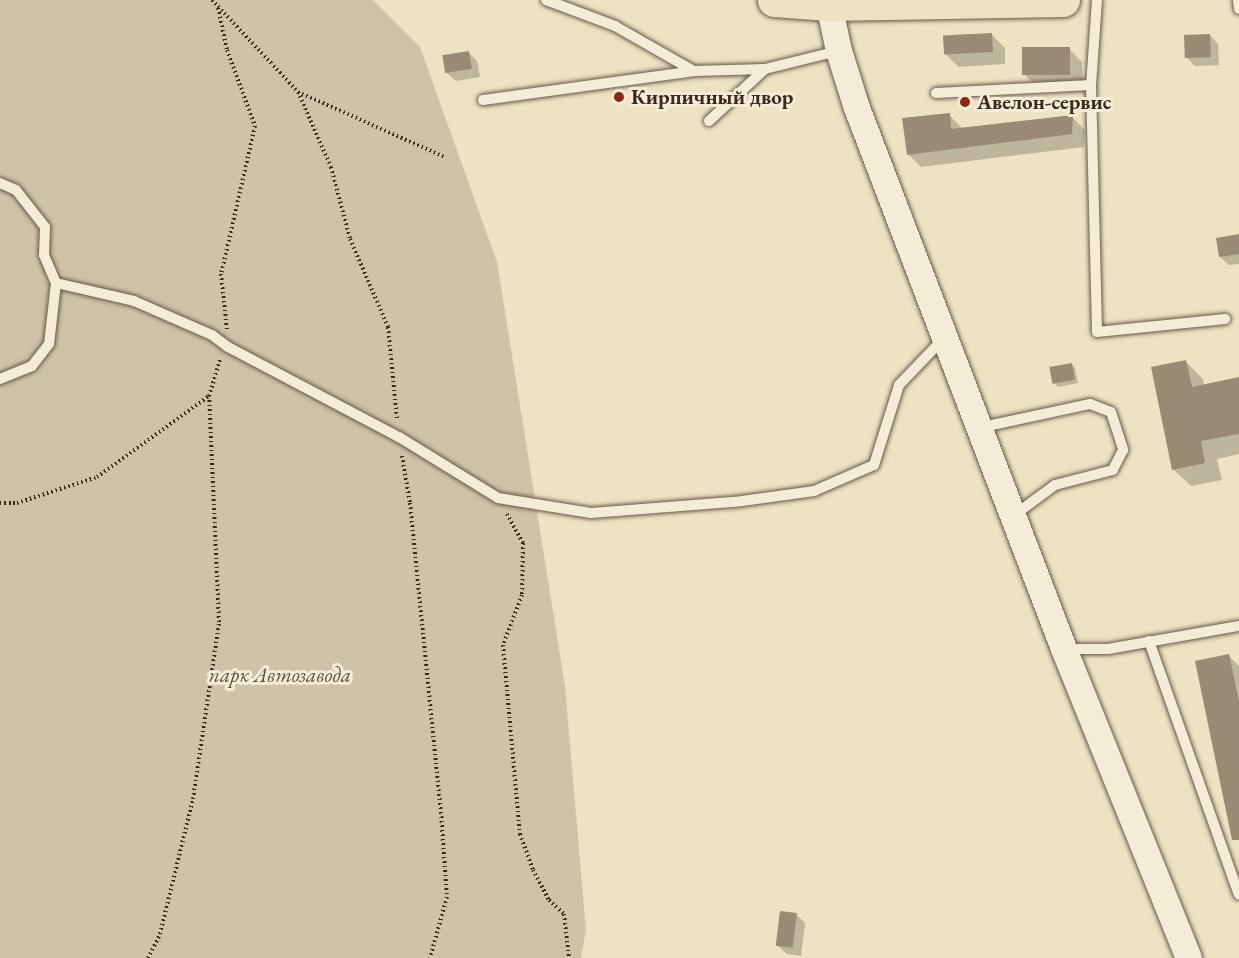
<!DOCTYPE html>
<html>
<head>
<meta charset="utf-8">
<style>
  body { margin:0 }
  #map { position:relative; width:1239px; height:958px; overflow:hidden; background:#ede3c3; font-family:"EB Garamond",serif }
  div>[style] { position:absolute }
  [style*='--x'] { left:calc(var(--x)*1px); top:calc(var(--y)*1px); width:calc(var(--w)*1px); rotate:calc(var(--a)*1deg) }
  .green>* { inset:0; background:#cfc3a7 }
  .shadow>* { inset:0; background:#0003 }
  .building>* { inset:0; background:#988a73; transform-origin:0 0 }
  .path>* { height:4px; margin-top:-2px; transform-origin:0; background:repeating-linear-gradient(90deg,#3b291d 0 1.5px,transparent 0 4.5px) }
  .roads { filter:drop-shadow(0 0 2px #685846) drop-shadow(0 0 2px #685846) }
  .service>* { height:10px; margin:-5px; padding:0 5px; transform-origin:5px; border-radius:5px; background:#f3edd8 }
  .tertiary>* { height:26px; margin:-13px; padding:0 13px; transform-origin:13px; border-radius:13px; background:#f3edd8 }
  .primary>* { height:33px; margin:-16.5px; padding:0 16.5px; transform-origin:16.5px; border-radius:16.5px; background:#ede3c3 }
  .dots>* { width:16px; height:16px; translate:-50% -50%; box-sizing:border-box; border:3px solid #f3edd8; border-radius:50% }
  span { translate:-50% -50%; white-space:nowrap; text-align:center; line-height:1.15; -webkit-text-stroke:6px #f3edd8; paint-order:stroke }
  .poi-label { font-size:21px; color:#3b291d; font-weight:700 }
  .left { translate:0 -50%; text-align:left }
  .park-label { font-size:21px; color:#605040; font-style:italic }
</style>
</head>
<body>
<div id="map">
  <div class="green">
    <div style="clip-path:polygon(0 0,373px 0,420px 47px,497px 262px,565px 686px,586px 930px,581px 958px,0 958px)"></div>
  </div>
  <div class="shadow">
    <div style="clip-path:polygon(992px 35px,1005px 48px,1005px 64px,959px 67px,945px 54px)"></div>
    <div style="clip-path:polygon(1210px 35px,1218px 44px,1219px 65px,1195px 66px,1186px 57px)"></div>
    <div style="clip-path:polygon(1069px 49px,1082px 62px,1083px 87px,1037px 87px,1024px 74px)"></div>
    <div style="clip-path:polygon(468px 52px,477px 61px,480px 77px,456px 81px,447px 73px)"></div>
    <div style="clip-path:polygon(949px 115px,962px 128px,1072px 117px,1085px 130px,1084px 147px,921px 167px,908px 154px)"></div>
    <div style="clip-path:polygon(1239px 236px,1239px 264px,1229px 265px,1220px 257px)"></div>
    <div style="clip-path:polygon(1186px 362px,1203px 379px,1204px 386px,1239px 379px,1239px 454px,1217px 459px,1222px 480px,1191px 486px,1173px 469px)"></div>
    <div style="clip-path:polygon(1071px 364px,1075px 368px,1078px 383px,1058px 387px,1054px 383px)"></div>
    <div style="clip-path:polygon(1229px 656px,1239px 666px,1239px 831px)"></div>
    <div style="clip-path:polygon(796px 914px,805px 923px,801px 956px,787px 954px,778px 946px)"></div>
  </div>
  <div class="building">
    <div style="left:992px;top:33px;width:19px;height:49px;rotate:87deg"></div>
    <div style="left:1210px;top:34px;width:23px;height:26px;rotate:88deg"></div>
    <div style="left:1022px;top:47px;width:48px;height:28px"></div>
    <div style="left:469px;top:51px;width:18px;height:27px;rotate:81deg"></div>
    <div style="clip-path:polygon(950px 113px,951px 129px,1073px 115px,1072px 134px,907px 155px,902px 118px)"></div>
    <div style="clip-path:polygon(1239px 234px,1239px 254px,1219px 257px,1216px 238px)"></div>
    <div style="clip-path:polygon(1186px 360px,1192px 387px,1239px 377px,1239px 434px,1201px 441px,1205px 463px,1172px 470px,1151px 367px)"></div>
    <div style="left:1072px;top:363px;width:17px;height:23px;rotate:80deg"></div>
    <div style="clip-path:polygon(1229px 654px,1239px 701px,1239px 840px,1232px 840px,1195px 661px)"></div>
    <div style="left:780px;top:911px;width:17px;height:35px;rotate:7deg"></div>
  </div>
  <div class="path">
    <div style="--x:212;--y:0;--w:126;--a:46.9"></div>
    <div style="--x:298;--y:92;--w:82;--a:66.3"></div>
    <div style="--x:331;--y:167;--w:74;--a:75.2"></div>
    <div style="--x:350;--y:239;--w:96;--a:66.6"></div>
    <div style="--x:388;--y:327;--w:92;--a:84.4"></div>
    <div style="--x:218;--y:8;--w:43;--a:77.9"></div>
    <div style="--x:227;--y:50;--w:81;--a:69.8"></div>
    <div style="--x:255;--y:126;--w:152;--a:102.9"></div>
    <div style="--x:221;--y:274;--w:56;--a:83.9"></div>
    <div style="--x:298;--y:92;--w:161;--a:23.9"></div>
    <div style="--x:402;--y:456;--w:48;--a:80.3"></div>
    <div style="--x:410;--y:503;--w:311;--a:84.3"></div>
    <div style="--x:441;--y:812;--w:85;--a:86"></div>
    <div style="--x:447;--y:897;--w:63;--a:105.6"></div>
    <div style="--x:0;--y:503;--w:17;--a:0"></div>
    <div style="--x:17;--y:503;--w:84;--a:-18"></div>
    <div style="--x:97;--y:477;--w:138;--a:-35.9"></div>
    <div style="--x:209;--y:396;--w:39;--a:-73"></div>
    <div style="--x:507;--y:514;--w:33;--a:61"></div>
    <div style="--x:523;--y:543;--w:52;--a:91.1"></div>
    <div style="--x:522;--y:595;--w:53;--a:110.8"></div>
    <div style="--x:503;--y:645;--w:190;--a:84.9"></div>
    <div style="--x:520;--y:834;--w:38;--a:70"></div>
    <div style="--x:533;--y:870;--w:34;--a:62"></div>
    <div style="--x:549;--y:900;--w:21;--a:43"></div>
    <div style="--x:564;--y:914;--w:44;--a:83.5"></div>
    <div style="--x:148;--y:958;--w:27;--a:-63"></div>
    <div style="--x:160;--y:934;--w:139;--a:-76.3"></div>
    <div style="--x:193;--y:799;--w:179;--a:-81.6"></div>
    <div style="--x:219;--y:622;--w:226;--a:-92.5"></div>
  </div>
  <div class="roads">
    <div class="service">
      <div style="--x:546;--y:0;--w:74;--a:20.6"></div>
      <div style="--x:615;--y:26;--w:91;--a:29.7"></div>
      <div style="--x:1097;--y:0;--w:85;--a:94"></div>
      <div style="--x:1091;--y:85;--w:247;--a:88.6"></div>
      <div style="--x:1097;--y:332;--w:129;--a:-5.8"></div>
      <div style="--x:1238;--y:0;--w:9;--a:84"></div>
      <div style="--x:936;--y:93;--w:155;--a:-3"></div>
      <div style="--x:483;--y:100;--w:214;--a:-7.8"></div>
      <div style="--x:695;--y:71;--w:70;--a:-1.6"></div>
      <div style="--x:765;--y:69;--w:75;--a:-13.9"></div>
      <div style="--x:709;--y:121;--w:76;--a:-42.9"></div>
      <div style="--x:0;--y:183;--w:17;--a:24"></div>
      <div style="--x:16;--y:190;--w:47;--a:51.9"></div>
      <div style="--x:45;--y:227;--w:28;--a:92"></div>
      <div style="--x:44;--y:255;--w:30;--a:67"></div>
      <div style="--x:56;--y:283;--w:61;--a:96.5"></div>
      <div style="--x:49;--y:344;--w:28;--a:128"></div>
      <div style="--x:32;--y:366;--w:35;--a:158"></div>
      <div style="--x:56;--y:283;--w:80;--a:13"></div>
      <div style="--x:134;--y:301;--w:85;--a:23.6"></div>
      <div style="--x:212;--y:335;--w:20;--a:37"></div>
      <div style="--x:228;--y:347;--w:193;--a:27.8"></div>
      <div style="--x:399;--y:437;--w:116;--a:31.6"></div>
      <div style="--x:498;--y:498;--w:94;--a:9.2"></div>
      <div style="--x:591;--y:513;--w:151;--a:-4.5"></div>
      <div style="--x:742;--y:501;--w:73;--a:-7.9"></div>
      <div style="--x:814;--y:491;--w:65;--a:-23.4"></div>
      <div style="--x:874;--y:465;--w:84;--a:-72.6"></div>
      <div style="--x:899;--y:385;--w:65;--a:-46.2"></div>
      <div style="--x:978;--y:428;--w:115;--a:-12.1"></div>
      <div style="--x:1090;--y:404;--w:22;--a:21"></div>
      <div style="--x:1111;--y:412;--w:40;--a:72"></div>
      <div style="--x:1123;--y:450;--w:22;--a:117"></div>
      <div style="--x:1113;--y:470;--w:60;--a:165.5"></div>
      <div style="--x:1055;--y:485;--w:52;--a:143.6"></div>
      <div style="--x:1149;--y:641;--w:269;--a:70.5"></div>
      <div style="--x:1064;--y:649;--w:44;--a:0"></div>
      <div style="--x:1108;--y:649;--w:133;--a:-10"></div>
    </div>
    <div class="tertiary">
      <div style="--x:829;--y:4;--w:48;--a:78"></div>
      <div style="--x:839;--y:51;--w:60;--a:72.5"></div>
      <div style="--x:857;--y:108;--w:579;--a:69.06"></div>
      <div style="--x:1064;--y:649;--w:333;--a:68"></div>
    </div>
    <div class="primary">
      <div style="--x:774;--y:0;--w:55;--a:4.2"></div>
      <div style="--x:829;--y:4;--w:234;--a:-1"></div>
    </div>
  </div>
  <div class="dots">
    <div style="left:619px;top:97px;background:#8f2418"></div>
    <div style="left:965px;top:102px;background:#8f2418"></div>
  </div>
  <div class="poi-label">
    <span class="left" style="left:631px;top:97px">Кирпичный двор</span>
    <span class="left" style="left:977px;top:102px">Авелон-сервис</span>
  </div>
  <div class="park-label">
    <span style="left:280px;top:675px">парк Автозавода</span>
  </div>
</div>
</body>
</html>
